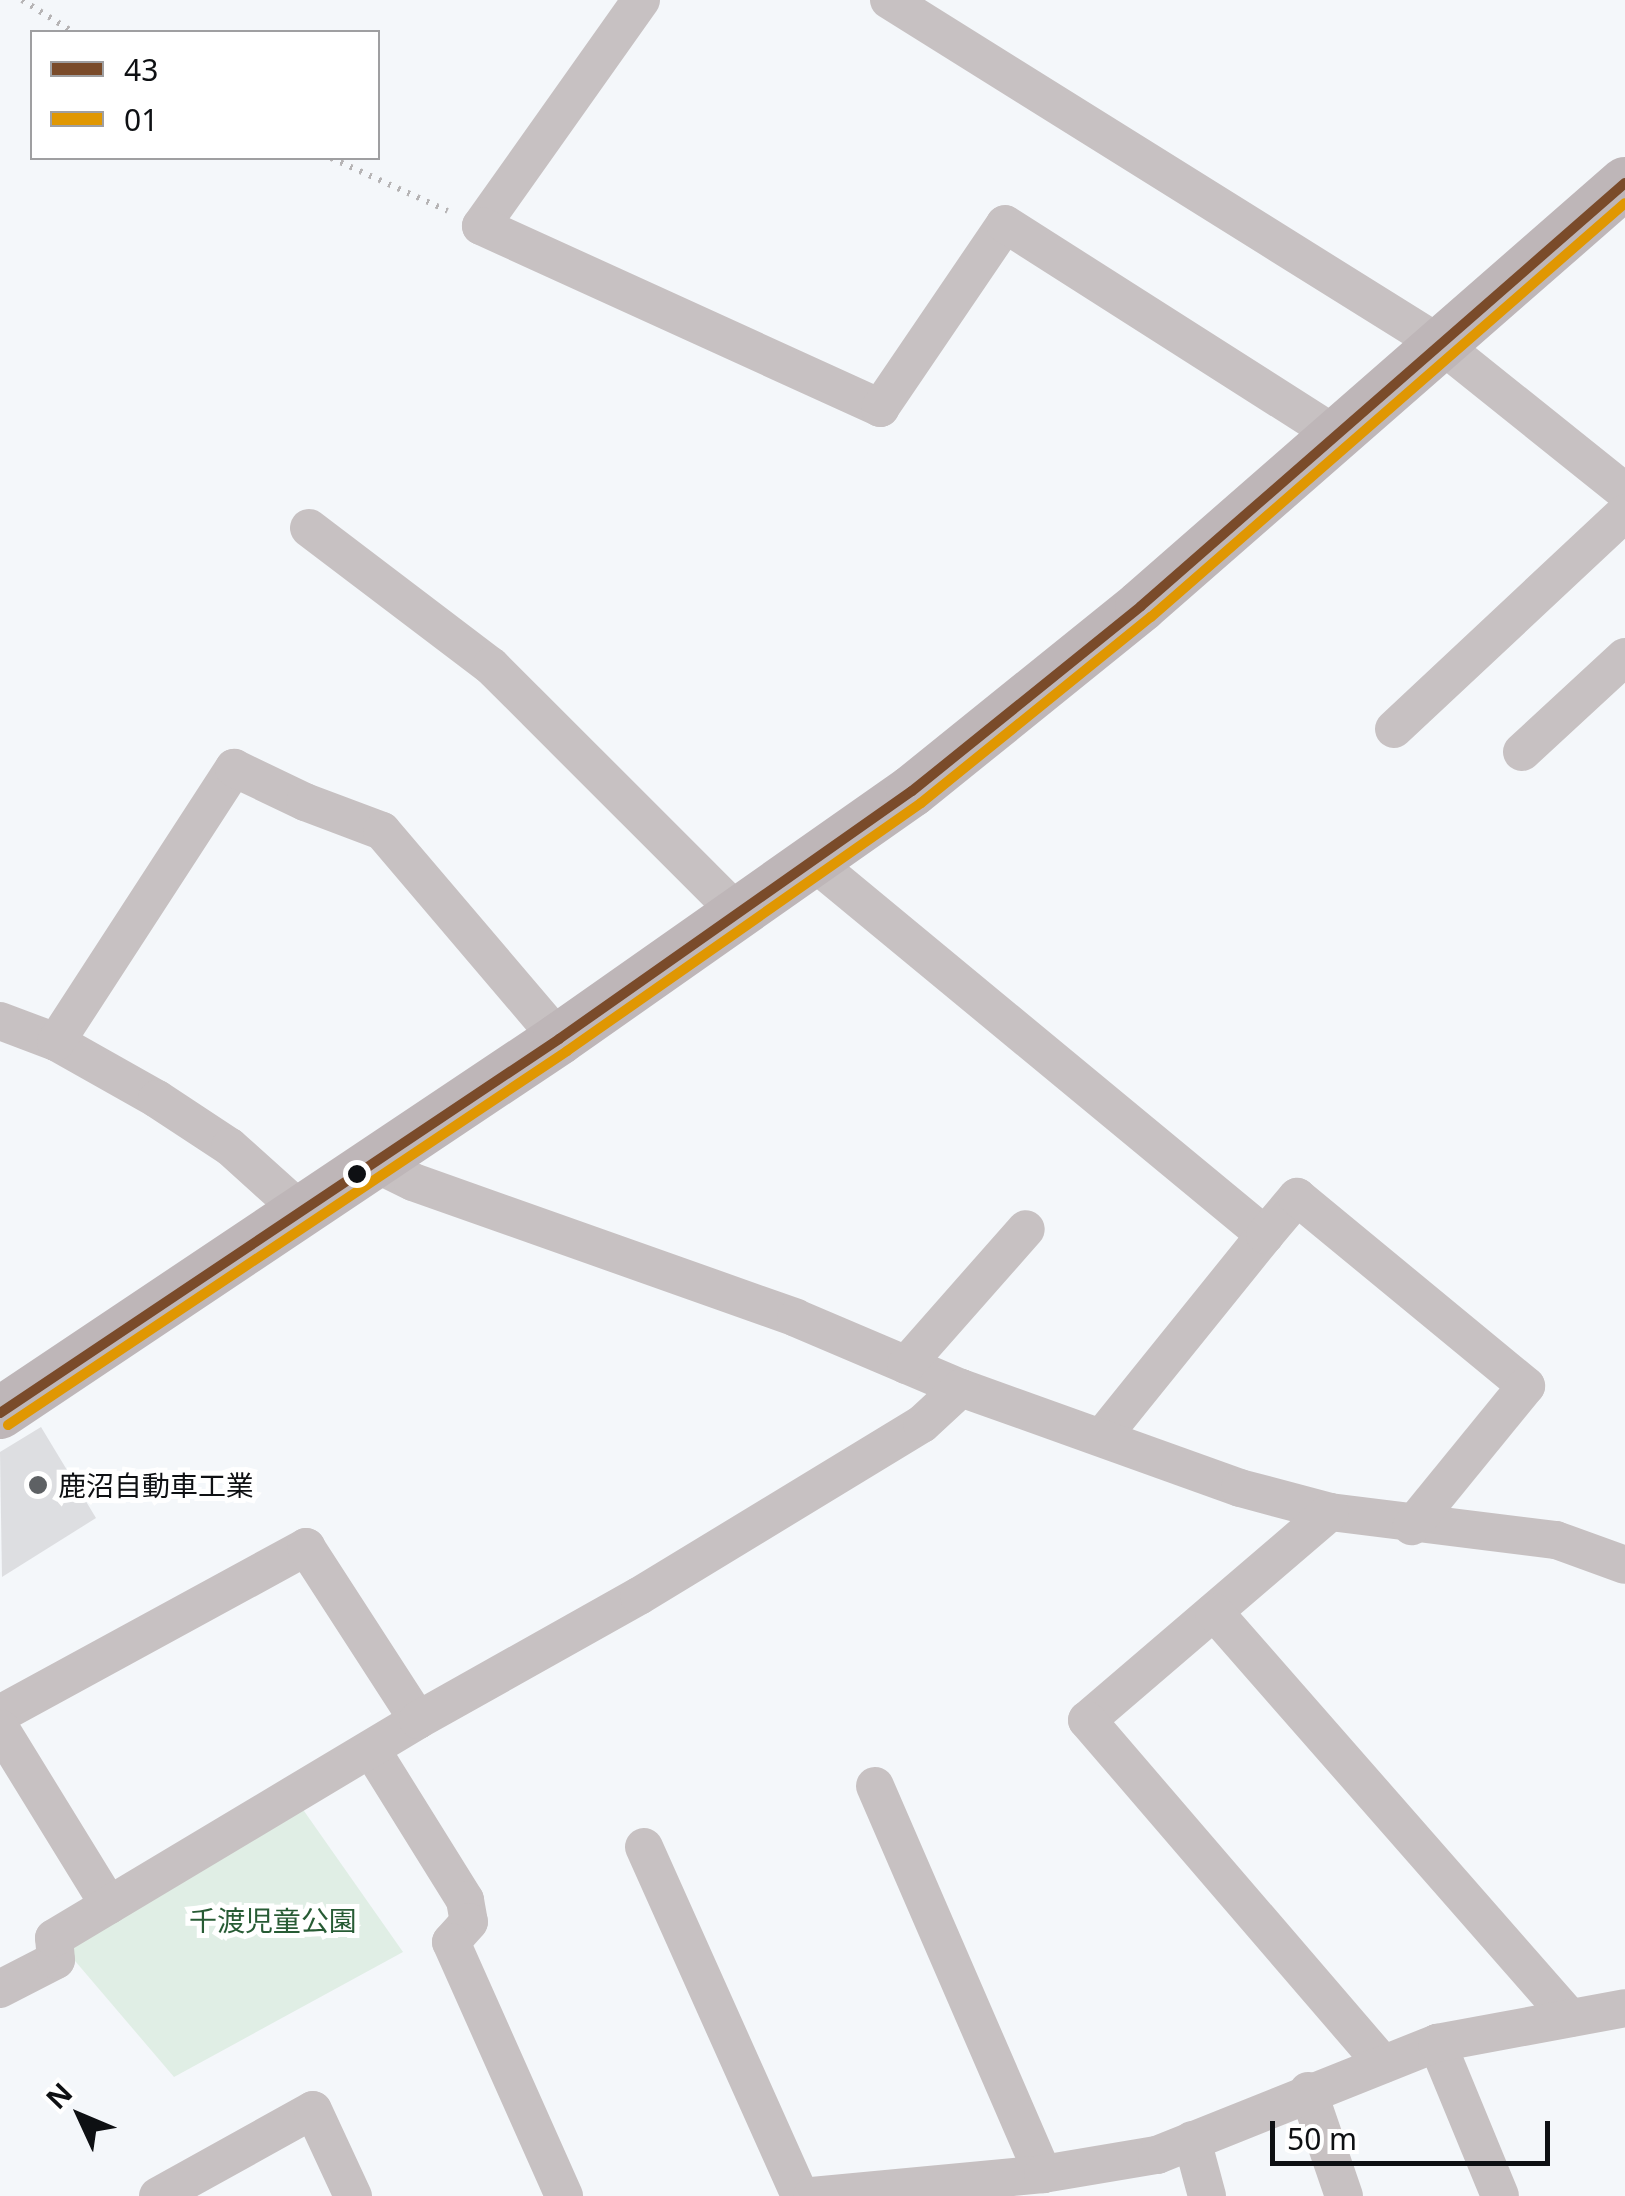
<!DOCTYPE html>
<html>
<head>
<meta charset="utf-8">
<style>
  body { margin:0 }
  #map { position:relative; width:1625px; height:2196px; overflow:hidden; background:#f4f7fa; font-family:"Noto Sans","Noto Sans JP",sans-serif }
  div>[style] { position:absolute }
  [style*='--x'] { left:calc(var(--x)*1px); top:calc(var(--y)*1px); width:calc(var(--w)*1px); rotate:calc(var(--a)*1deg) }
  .green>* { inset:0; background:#e0eee5 }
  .building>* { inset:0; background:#dddee1 }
  .path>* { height:6px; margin-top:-3px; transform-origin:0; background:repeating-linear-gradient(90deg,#b6b4b5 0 2.5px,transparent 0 10.5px) }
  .street>* { height:38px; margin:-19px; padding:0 19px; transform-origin:19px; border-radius:19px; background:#c7c1c2 }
  .secondary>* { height:52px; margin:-26px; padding:0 26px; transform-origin:26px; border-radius:26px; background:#beb6b8 }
  .bus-1>* { height:10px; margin:-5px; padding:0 5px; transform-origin:5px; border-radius:5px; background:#7a4b2a }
  .bus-2>* { height:10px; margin:-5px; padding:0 5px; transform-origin:5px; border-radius:5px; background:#e09702 }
  .dots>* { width:28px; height:28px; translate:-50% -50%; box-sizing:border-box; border:5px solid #fff; border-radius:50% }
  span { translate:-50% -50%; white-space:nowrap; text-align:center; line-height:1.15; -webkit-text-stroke:10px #fff; paint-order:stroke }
  .poi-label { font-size:28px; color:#0e1013 }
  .left { translate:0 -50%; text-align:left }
  .park-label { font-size:28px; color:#275b34 }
  .legend { position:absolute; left:30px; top:30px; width:350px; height:130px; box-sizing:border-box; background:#fff; border:2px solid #9f9fa1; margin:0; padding:12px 18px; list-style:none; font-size:30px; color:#0e1013 }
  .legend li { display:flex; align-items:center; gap:20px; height:50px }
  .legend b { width:50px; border:2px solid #9f9fa1 }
  .north { position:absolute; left:30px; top:2066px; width:100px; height:100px; -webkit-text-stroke:8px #fff; paint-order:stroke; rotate:314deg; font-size:28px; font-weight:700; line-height:40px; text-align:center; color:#0e1013 }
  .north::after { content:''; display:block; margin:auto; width:35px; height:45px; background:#0e1013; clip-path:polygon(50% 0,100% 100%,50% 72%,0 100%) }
  .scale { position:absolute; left:1270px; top:2121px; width:280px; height:45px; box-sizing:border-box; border:5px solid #0e1013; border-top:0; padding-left:12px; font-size:30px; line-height:35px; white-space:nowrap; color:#0e1013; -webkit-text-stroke:8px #fff; paint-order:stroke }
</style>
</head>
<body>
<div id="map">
  <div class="green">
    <div style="clip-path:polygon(297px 1801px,403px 1952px,174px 2077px,64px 1948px)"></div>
  </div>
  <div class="building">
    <div style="clip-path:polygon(41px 1427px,96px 1518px,2px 1577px,0 1452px)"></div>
  </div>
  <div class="path">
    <div style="--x:22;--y:0;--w:60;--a:32.1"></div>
    <div style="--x:331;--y:158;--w:128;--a:24.4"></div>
  </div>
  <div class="street">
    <div style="--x:641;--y:0;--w:277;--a:125.3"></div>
    <div style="--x:481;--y:226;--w:439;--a:24.5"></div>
    <div style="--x:880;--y:408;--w:222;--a:-55.8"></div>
    <div style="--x:1005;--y:224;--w:395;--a:32.5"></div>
    <div style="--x:889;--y:0;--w:653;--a:31.99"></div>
    <div style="--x:1443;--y:346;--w:233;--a:38.7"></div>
    <div style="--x:309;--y:528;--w:228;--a:37.2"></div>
    <div style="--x:491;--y:666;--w:352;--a:45"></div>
    <div style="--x:1394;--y:729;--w:316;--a:-43.1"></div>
    <div style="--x:1522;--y:752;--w:140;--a:-42.7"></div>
    <div style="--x:815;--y:863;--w:584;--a:39.58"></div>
    <div style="--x:1265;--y:1235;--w:260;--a:128.9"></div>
    <div style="--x:0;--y:1021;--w:60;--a:20.6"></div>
    <div style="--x:56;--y:1042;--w:116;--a:29.4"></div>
    <div style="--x:157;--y:1099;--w:87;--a:33.3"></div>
    <div style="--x:230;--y:1147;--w:96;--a:42"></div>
    <div style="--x:56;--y:1042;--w:327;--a:-57"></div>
    <div style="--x:234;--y:768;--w:79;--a:25.6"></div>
    <div style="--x:305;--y:802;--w:82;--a:20.6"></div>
    <div style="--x:382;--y:831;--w:273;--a:49.6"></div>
    <div style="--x:374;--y:1163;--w:43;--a:26"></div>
    <div style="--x:413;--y:1182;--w:406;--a:19.5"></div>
    <div style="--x:796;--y:1318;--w:179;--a:23"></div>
    <div style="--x:961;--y:1388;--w:296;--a:19.7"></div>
    <div style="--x:1240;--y:1488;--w:93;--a:14.9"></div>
    <div style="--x:1330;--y:1512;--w:228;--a:7.1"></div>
    <div style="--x:1556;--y:1540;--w:73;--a:19.9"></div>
    <div style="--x:1265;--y:1235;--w:50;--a:-49.9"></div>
    <div style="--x:1297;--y:1197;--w:297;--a:39.5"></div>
    <div style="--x:1526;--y:1386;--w:181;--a:129.2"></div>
    <div style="--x:906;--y:1365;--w:181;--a:-48.6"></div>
    <div style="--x:1330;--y:1512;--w:320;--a:139.4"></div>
    <div style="--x:1087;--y:1720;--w:454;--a:49.3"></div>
    <div style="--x:1214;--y:1612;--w:540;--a:48.75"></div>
    <div style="--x:0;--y:1714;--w:349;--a:-28.6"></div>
    <div style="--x:306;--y:1547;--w:206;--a:57.1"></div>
    <div style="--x:0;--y:1728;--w:208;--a:58.4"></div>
    <div style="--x:371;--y:1749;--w:178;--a:58.1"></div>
    <div style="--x:465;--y:1900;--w:22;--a:80"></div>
    <div style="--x:469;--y:1922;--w:27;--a:132"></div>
    <div style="--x:451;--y:1942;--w:278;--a:66"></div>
    <div style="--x:875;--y:1786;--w:423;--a:66.6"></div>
    <div style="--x:644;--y:1847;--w:382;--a:65.9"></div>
    <div style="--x:0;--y:1989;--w:63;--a:-27.4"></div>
    <div style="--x:56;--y:1960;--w:22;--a:-95"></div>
    <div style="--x:54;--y:1938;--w:424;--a:-30.9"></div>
    <div style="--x:418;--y:1720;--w:253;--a:-29.3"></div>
    <div style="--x:639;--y:1596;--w:331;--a:-31.3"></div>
    <div style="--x:922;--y:1424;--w:53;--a:-42.7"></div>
    <div style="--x:1437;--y:2043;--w:165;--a:67.6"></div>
    <div style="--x:1308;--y:2091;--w:111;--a:71.1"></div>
    <div style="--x:1192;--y:2140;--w:58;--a:75"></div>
    <div style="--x:158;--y:2196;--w:177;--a:-29"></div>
    <div style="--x:313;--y:2110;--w:95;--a:65.1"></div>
    <div style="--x:812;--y:2196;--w:232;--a:-5.4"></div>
    <div style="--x:1043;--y:2174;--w:116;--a:-9.5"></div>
    <div style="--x:1157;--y:2155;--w:302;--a:-21.8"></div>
    <div style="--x:1437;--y:2043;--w:191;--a:-10.5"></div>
  </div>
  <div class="secondary">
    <div style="--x:0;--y:1413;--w:673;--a:-33.78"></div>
    <div style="--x:559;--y:1039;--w:431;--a:-35.1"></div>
    <div style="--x:912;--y:791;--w:294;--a:-38.9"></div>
    <div style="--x:1141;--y:606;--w:643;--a:-41.15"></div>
  </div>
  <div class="bus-1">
    <div style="--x:0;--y:1413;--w:673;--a:-33.78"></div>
    <div style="--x:559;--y:1039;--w:431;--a:-35.1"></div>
    <div style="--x:912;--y:791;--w:294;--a:-38.9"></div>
    <div style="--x:1141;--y:606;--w:643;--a:-41.15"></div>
  </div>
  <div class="bus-2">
    <div style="--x:8;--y:1425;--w:673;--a:-33.78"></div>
    <div style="--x:567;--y:1051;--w:432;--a:-35"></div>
    <div style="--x:921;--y:803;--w:296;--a:-39"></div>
    <div style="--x:1151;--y:617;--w:629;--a:-41.13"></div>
  </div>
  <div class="dots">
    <div style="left:357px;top:1174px;background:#0e1013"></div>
    <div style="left:38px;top:1485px;background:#5e6164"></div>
  </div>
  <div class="poi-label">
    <span class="left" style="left:58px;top:1485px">鹿沼自動車工業</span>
  </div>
  <div class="park-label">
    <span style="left:273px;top:1920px">千渡児童公園</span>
  </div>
  <ul class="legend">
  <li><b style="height:12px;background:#7a4b2a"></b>43</li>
  <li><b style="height:12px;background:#e09702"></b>01</li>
  </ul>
  <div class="north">N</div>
  <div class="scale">50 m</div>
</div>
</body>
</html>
